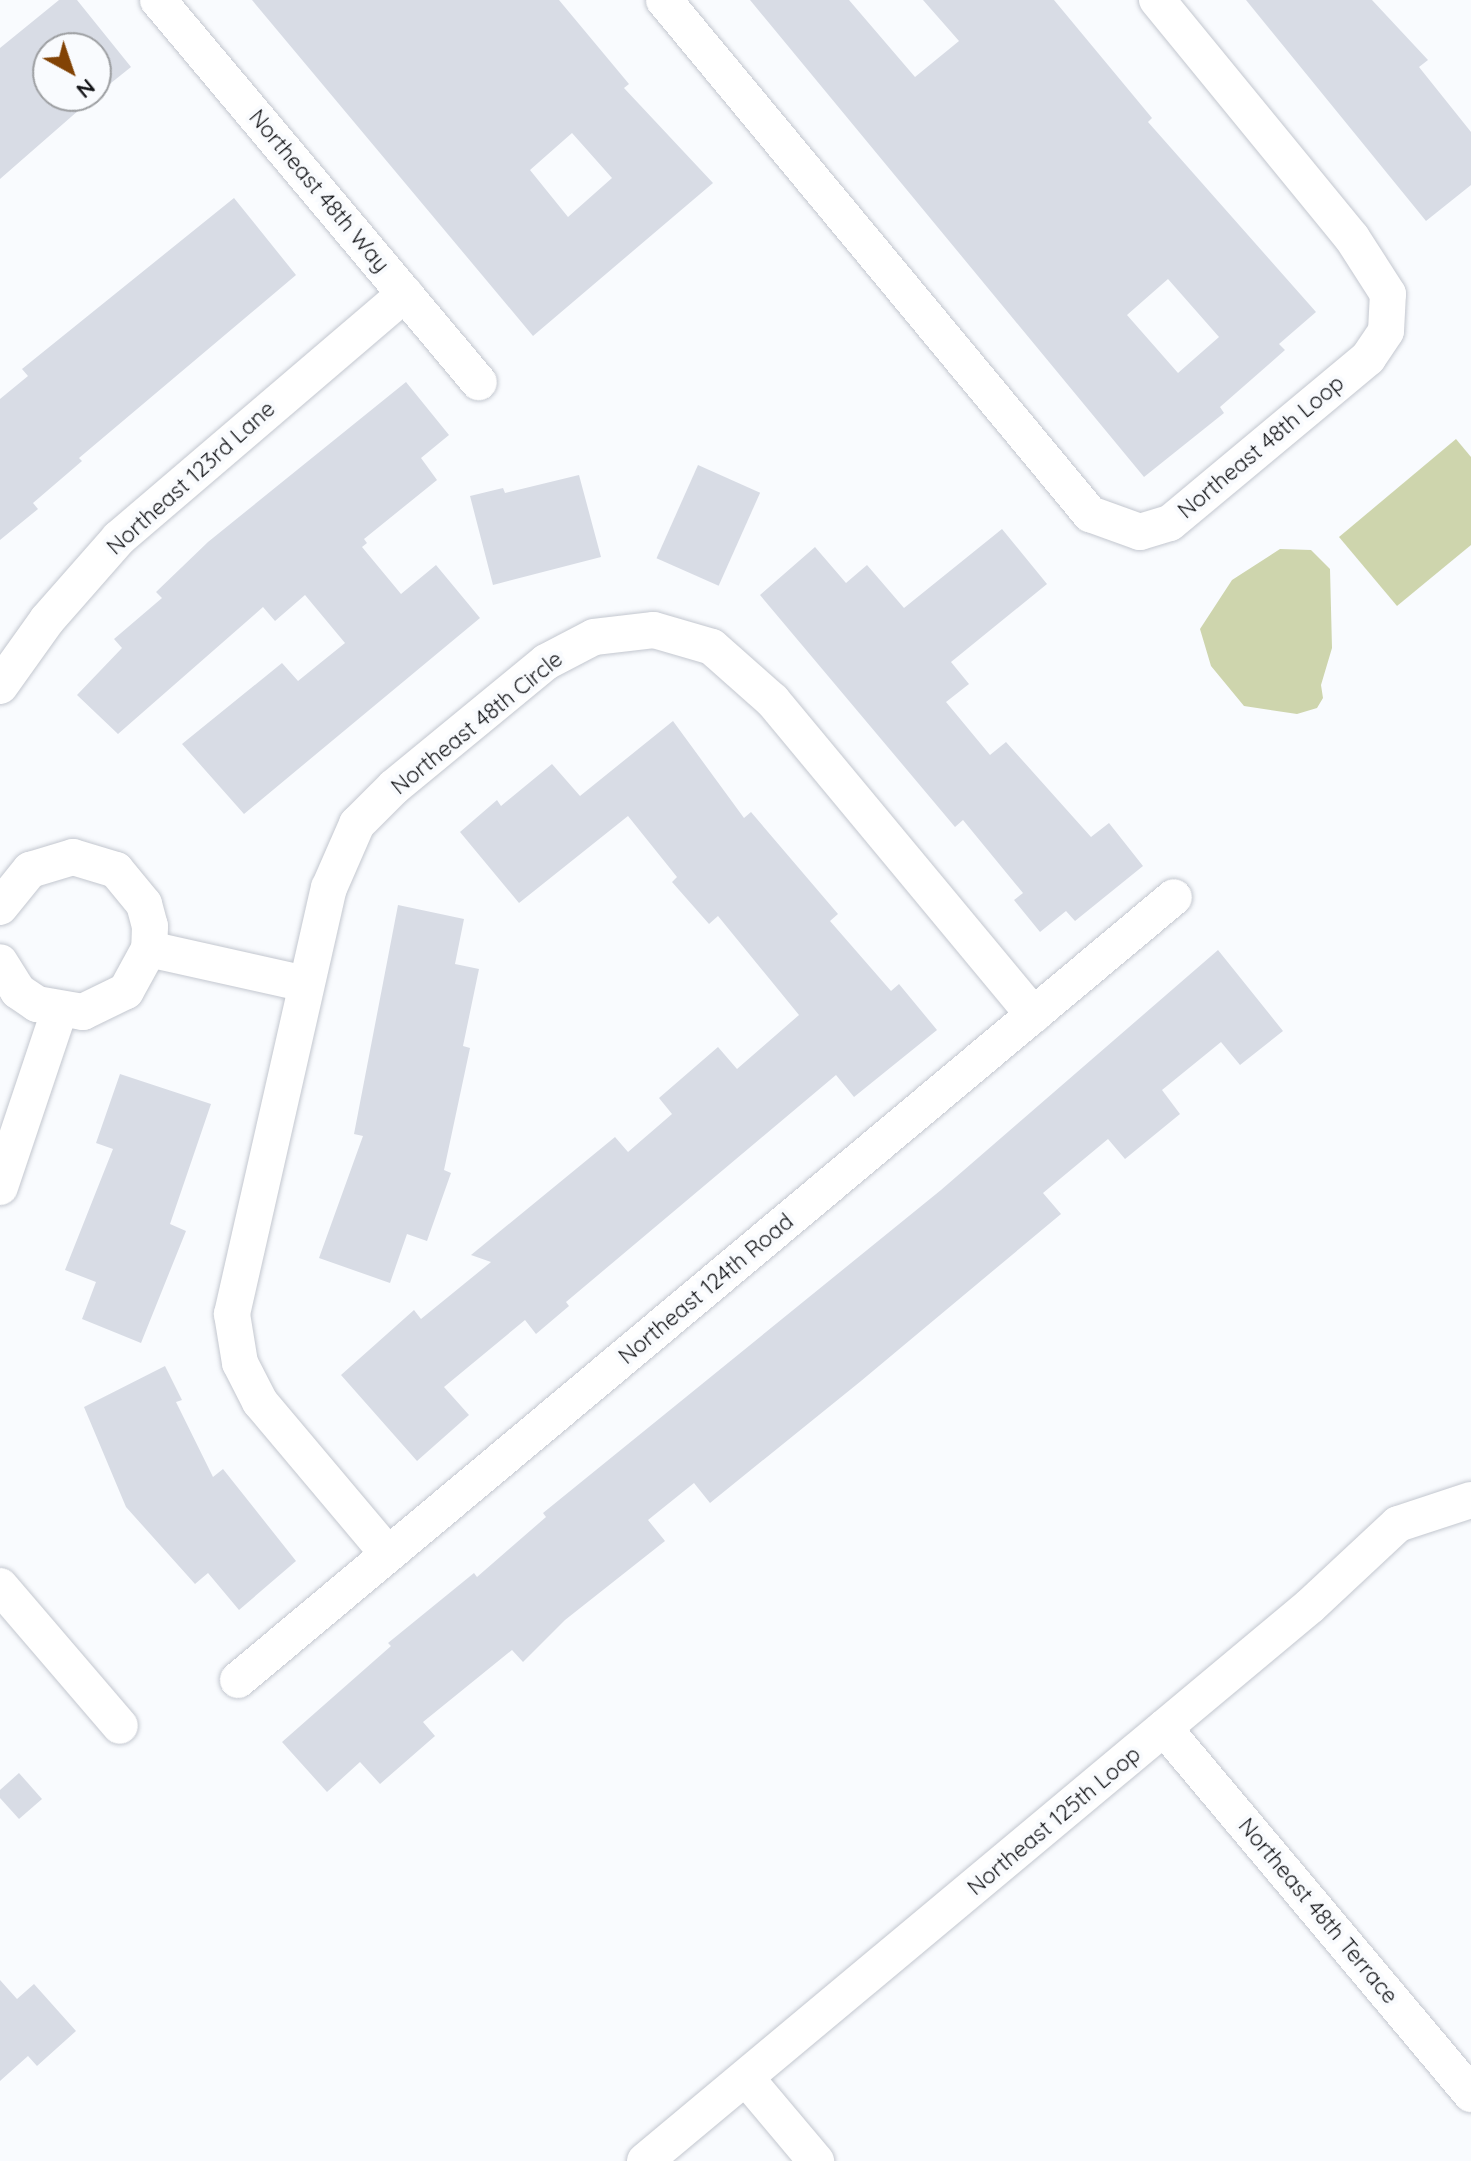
<!DOCTYPE html>
<html>
<head>
<meta charset="utf-8">
<style>
  body { margin:0 }
  #map { position:relative; width:1471px; height:2161px; overflow:hidden; background:#f9fbfe; font-family:Quicksand,sans-serif }
  div>[style] { position:absolute }
  [style*='--x'] { left:calc(var(--x)*1px); top:calc(var(--y)*1px); width:calc(var(--w)*1px); rotate:calc(var(--a)*1deg) }
  .green>* { inset:0; background:#ced5ad }
  .building>* { inset:0; background:#d8dce5; transform-origin:0 0 }
  .roads { filter:drop-shadow(0 0 2px #c3c7cf) drop-shadow(0 0 2px #c3c7cf) }
  .minor>* { height:36px; margin:-18px; padding:0 18px; transform-origin:18px; border-radius:18px; background:#fff }
  span { translate:-50% -50%; white-space:nowrap; text-align:center; line-height:1.15; -webkit-text-stroke:8px #f9fbfe; paint-order:stroke }
  .street-label { font-size:22px; color:#141518 }
  .north { position:absolute; left:32px; top:32px; width:80px; height:80px; box-sizing:border-box; background:#f9fbfe; border:2px solid #9d9fa2; border-radius:50%; rotate:140deg; font-size:22px; font-weight:700; line-height:32px; text-align:center; color:#141518 }
  .north::after { content:''; display:block; margin:auto; width:28px; height:36px; background:#824305; clip-path:polygon(50% 0,100% 100%,50% 72%,0 100%) }
</style>
</head>
<body>
<div id="map">
  <div class="green">
    <div style="clip-path:polygon(1456px 439px,1471px 457px,1471px 545px,1397px 606px,1339px 537px)"></div>
    <div style="clip-path:polygon(1280px 549px,1311px 550px,1330px 569px,1332px 648px,1321px 685px,1323px 698px,1317px 708px,1297px 714px,1244px 706px,1211px 666px,1200px 629px,1232px 580px)"></div>
  </div>
  <div class="building">
    <div style="clip-path:polygon(59px 0,77px 0,131px 67px,96px 95px,96px 48px,48px 48px,48px 96px,95px 96px,0 179px,0 48px)"></div>
    <div style="clip-path:polygon(evenodd,252px 0,559px 0,629px 84px,624px 88px,713px 183px,533px 336px,252px 0,572px 133px,612px 178px,568px 217px,530px 170px,572px 133px)"></div>
    <div style="clip-path:polygon(evenodd,750px 0,849px 0,915px 77px,959px 41px,923px 0,1054px 0,1152px 118px,1148px 122px,1316px 312px,1279px 344px,1285px 350px,1220px 407px,1224px 413px,1144px 477px,750px 0,1168px 279px,1219px 337px,1178px 373px,1127px 315px,1168px 279px)"></div>
    <div style="clip-path:polygon(1246px 0,1372px 0,1428px 60px,1419px 67px,1471px 132px,1471px 185px,1426px 221px)"></div>
    <div style="clip-path:polygon(234px 198px,296px 275px,79px 458px,82px 461px,33px 503px,38px 509px,0 540px,0 399px,28px 376px,22px 369px)"></div>
    <div style="clip-path:polygon(406px 382px,449px 435px,421px 458px,437px 480px,364px 539px,367px 543px,362px 547px,401px 594px,436px 565px,480px 618px,244px 814px,182px 744px,282px 663px,298px 681px,345px 643px,305px 595px,275px 621px,263px 607px,118px 734px,77px 695px,122px 648px,114px 639px,162px 598px,156px 592px,208px 542px)"></div>
    <div style="left:698px;top:465px;width:68px;height:102px;rotate:24deg"></div>
    <div style="clip-path:polygon(579px 475px,601px 557px,493px 585px,470px 496px,503px 488px,505px 493px)"></div>
    <div style="clip-path:polygon(1002px 529px,1047px 584px,951px 662px,969px 684px,946px 702px,990px 755px,1006px 742px,1091px 837px,1109px 823px,1143px 866px,1075px 921px,1066px 911px,1040px 932px,1014px 900px,1023px 893px,963px 820px,955px 827px,760px 595px,815px 547px,846px 583px,867px 565px,904px 608px)"></div>
    <div style="clip-path:polygon(673px 721px,744px 818px,751px 812px,838px 914px,830px 921px,891px 991px,899px 984px,937px 1030px,854px 1097px,836px 1075px,566px 1302px,569px 1306px,536px 1334px,525px 1320px,444px 1387px,469px 1415px,417px 1461px,341px 1375px,414px 1310px,421px 1319px,491px 1262px,471px 1255px,615px 1137px,628px 1152px,672px 1114px,659px 1098px,718px 1047px,737px 1069px,799px 1015px,718px 916px,709px 924px,672px 882px,677px 877px,628px 816px,519px 903px,460px 832px,497px 800px,501px 806px,552px 764px,580px 796px)"></div>
    <div style="clip-path:polygon(398px 905px,464px 919px,455px 964px,479px 969px,463px 1046px,470px 1048px,444px 1170px,451px 1173px,427px 1241px,407px 1234px,390px 1283px,319px 1258px,363px 1136px,354px 1134px)"></div>
    <div style="clip-path:polygon(1218px 950px,1283px 1031px,1240px 1065px,1221px 1042px,1162px 1090px,1180px 1114px,1125px 1159px,1108px 1139px,1043px 1193px,1061px 1214px,861px 1381px,710px 1503px,694px 1483px,648px 1520px,665px 1541px,565px 1620px,523px 1662px,512px 1650px,423px 1722px,435px 1736px,380px 1784px,360px 1762px,327px 1792px,282px 1742px,391px 1646px,388px 1643px,474px 1573px,477px 1577px,546px 1517px,543px 1513px,941px 1190px)"></div>
    <div style="clip-path:polygon(120px 1074px,211px 1104px,170px 1224px,186px 1231px,141px 1343px,82px 1319px,96px 1282px,65px 1270px,113px 1149px,96px 1143px)"></div>
    <div style="clip-path:polygon(165px 1366px,182px 1400px,176px 1402px,213px 1477px,223px 1469px,296px 1561px,239px 1610px,208px 1573px,195px 1584px,126px 1507px,84px 1407px)"></div>
    <div style="clip-path:polygon(19px 1773px,42px 1799px,19px 1819px,0 1798px,0 1790px)"></div>
    <div style="clip-path:polygon(0 1980px,17px 1999px,34px 1984px,76px 2031px,37px 2066px,28px 2056px,0 2081px)"></div>
  </div>
  <div class="roads">
    <div class="minor">
      <div style="--x:158;--y:0;--w:499;--a:50"></div>
      <div style="--x:664;--y:0;--w:668;--a:50.35"></div>
      <div style="--x:1090;--y:514;--w:53;--a:19.8"></div>
      <div style="--x:1140;--y:532;--w:31;--a:-17"></div>
      <div style="--x:1170;--y:523;--w:258;--a:-39.8"></div>
      <div style="--x:1368;--y:358;--w:32;--a:-56"></div>
      <div style="--x:1386;--y:331;--w:37;--a:-87"></div>
      <div style="--x:1388;--y:294;--w:67;--a:-122.7"></div>
      <div style="--x:1352;--y:238;--w:308;--a:-129.3"></div>
      <div style="--x:0;--y:686;--w:81;--a:-54.5"></div>
      <div style="--x:47;--y:620;--w:109;--a:-48.7"></div>
      <div style="--x:119;--y:538;--w:376;--a:-40.5"></div>
      <div style="--x:0;--y:907;--w:48;--a:-51"></div>
      <div style="--x:30;--y:870;--w:45;--a:-16.8"></div>
      <div style="--x:73;--y:857;--w:45;--a:16.8"></div>
      <div style="--x:116;--y:870;--w:44;--a:50.5"></div>
      <div style="--x:144;--y:904;--w:23;--a:75"></div>
      <div style="--x:150;--y:926;--w:23;--a:92"></div>
      <div style="--x:149;--y:949;--w:48;--a:118.7"></div>
      <div style="--x:126;--y:991;--w:48;--a:154"></div>
      <div style="--x:83;--y:1012;--w:47;--a:-170.1"></div>
      <div style="--x:37;--y:1004;--w:23;--a:-146"></div>
      <div style="--x:18;--y:991;--w:34;--a:-122"></div>
      <div style="--x:149;--y:949;--w:161;--a:12.6"></div>
      <div style="--x:0;--y:1187;--w:185;--a:-71.4"></div>
      <div style="--x:388;--y:1554;--w:199;--a:-130.1"></div>
      <div style="--x:260;--y:1402;--w:44;--a:-117.1"></div>
      <div style="--x:240;--y:1363;--w:50;--a:-99.3"></div>
      <div style="--x:232;--y:1314;--w:437;--a:-77.2"></div>
      <div style="--x:329;--y:888;--w:70;--a:-66.4"></div>
      <div style="--x:357;--y:824;--w:52;--a:-45"></div>
      <div style="--x:394;--y:787;--w:197;--a:-39.4"></div>
      <div style="--x:546;--y:662;--w:54;--a:-27.5"></div>
      <div style="--x:594;--y:637;--w:60;--a:-6.7"></div>
      <div style="--x:654;--y:630;--w:60;--a:16.3"></div>
      <div style="--x:712;--y:647;--w:81;--a:41.5"></div>
      <div style="--x:773;--y:701;--w:408;--a:50.3"></div>
      <div style="--x:0;--y:1586;--w:184;--a:49.4"></div>
      <div style="--x:238;--y:1680;--w:1220;--a:-39.91"></div>
      <div style="--x:1164;--y:1728;--w:478;--a:50"></div>
      <div style="--x:746;--y:2078;--w:109;--a:49.9"></div>
      <div style="--x:645;--y:2161;--w:866;--a:-39.85"></div>
      <div style="--x:1310;--y:1606;--w:120;--a:-43"></div>
      <div style="--x:1398;--y:1524;--w:77;--a:-18.2"></div>
    </div>
  </div>
  <div class="street-label">
    <span style="left:319px;top:191px;rotate:50deg">Northeast 48th Way</span>
    <span style="left:1261px;top:447px;rotate:-40deg">Northeast 48th Loop</span>
    <span style="left:191px;top:478px;rotate:-42deg">Northeast 123rd Lane</span>
    <span style="left:477px;top:723px;rotate:-39deg">Northeast 48th Circle</span>
    <span style="left:706px;top:1289px;rotate:-40deg">Northeast 124th Road</span>
    <span style="left:1054px;top:1821px;rotate:-40deg">Northeast 125th Loop</span>
    <span style="left:1318px;top:1911px;rotate:50deg">Northeast 48th Terrace</span>
  </div>
  <div class="north">N</div>
</div>
</body>
</html>
